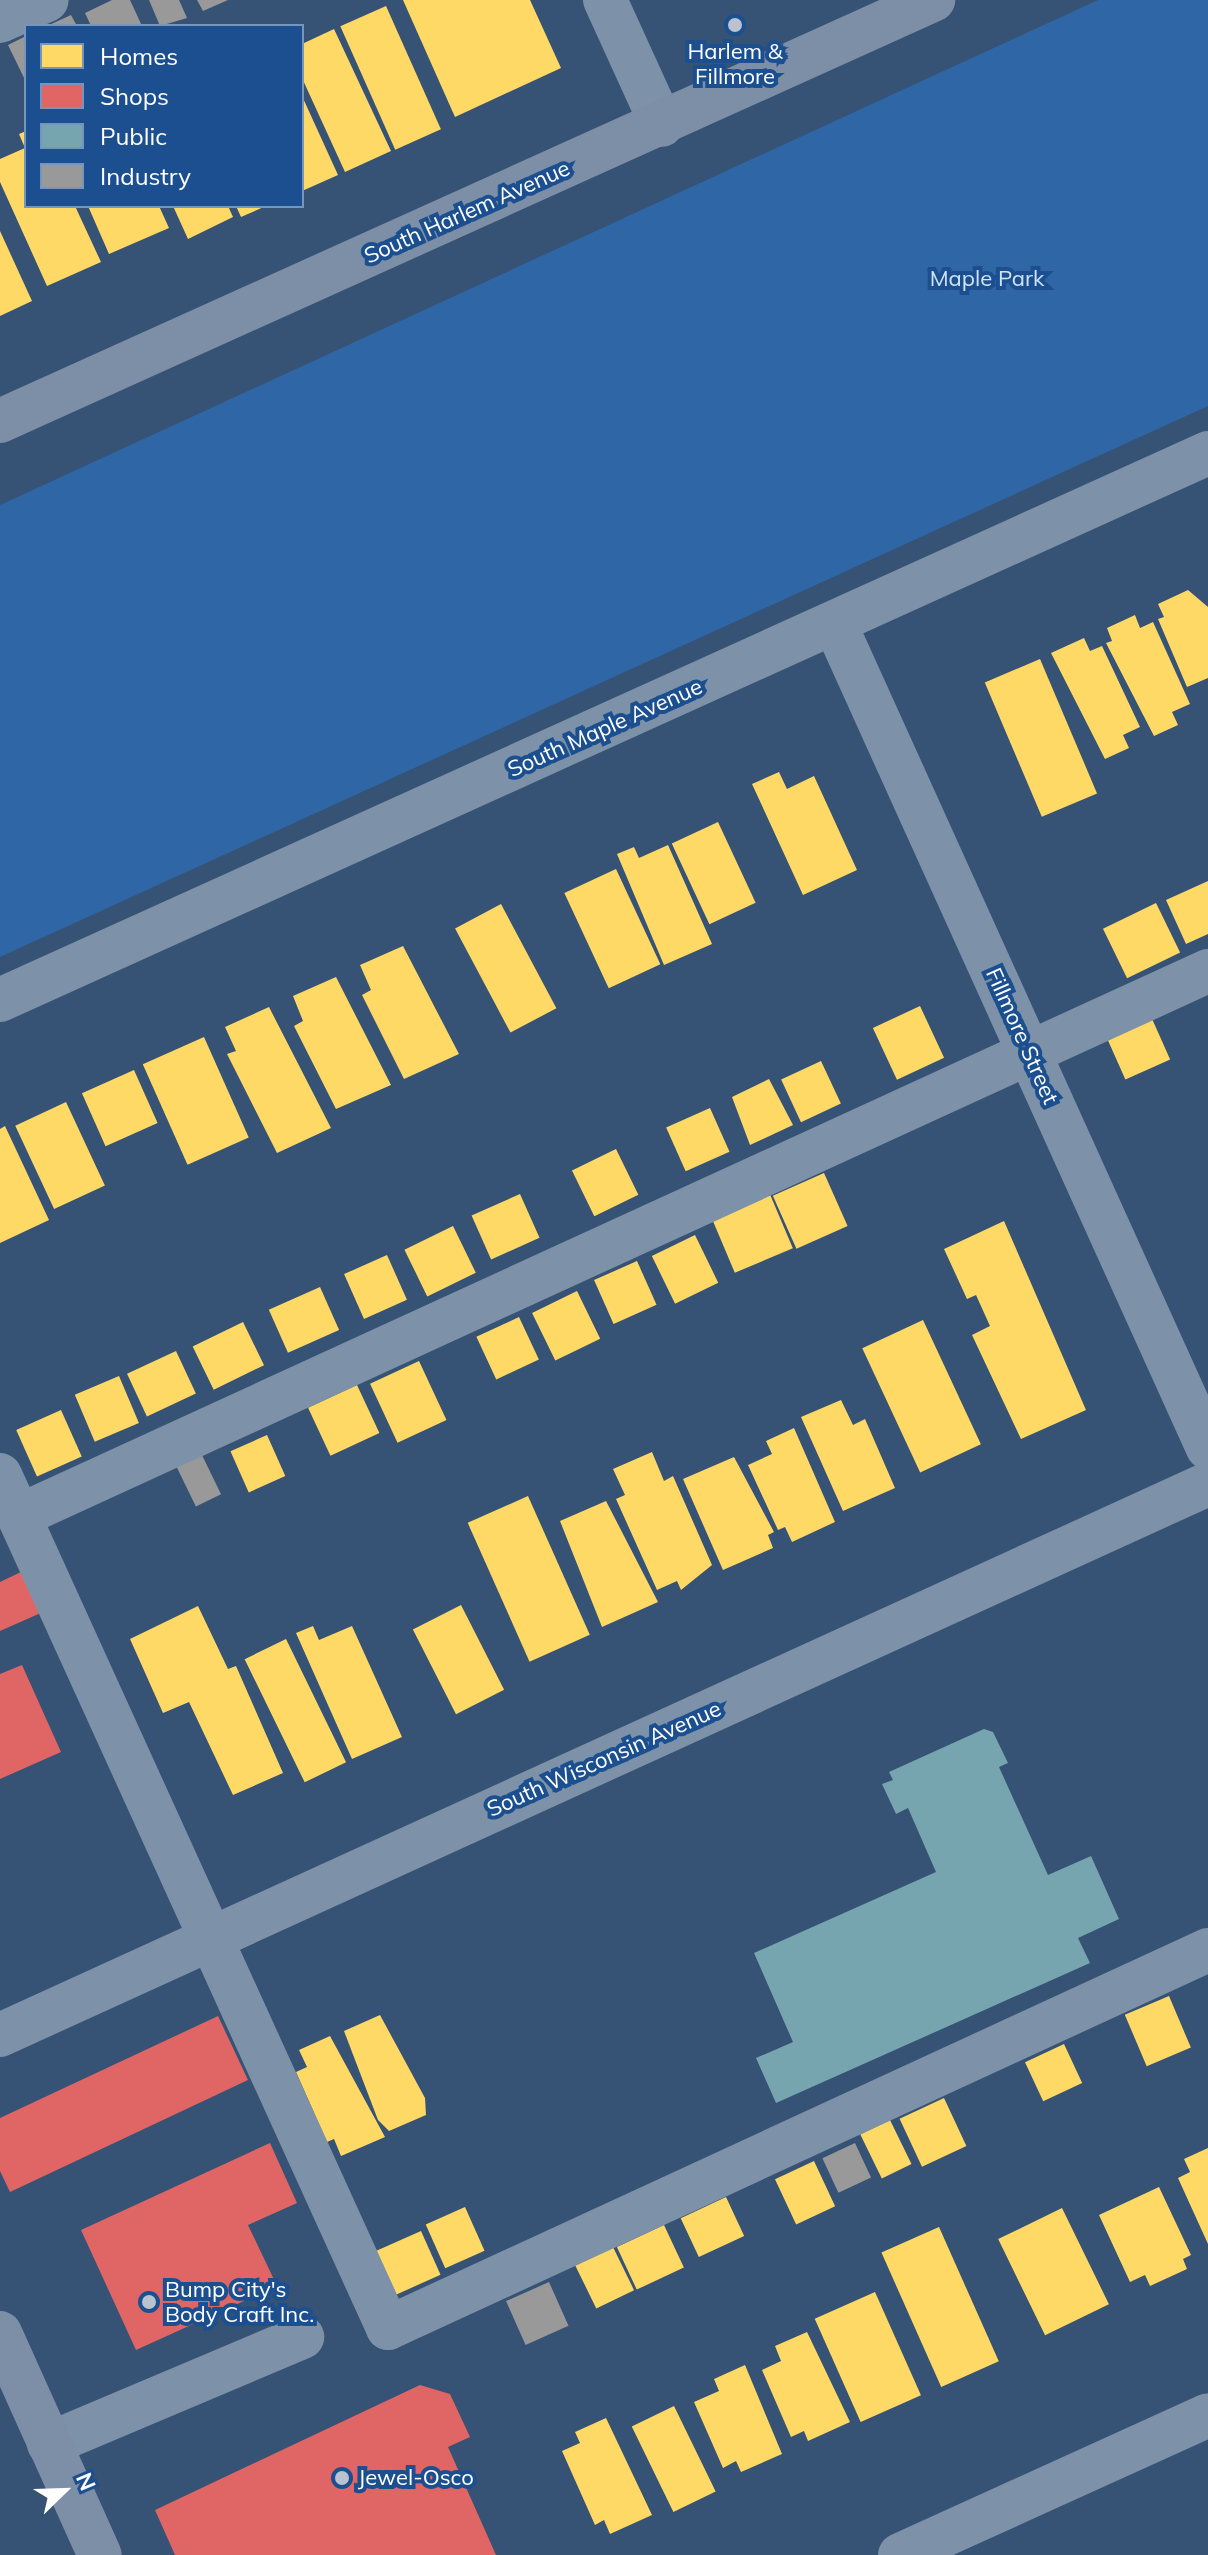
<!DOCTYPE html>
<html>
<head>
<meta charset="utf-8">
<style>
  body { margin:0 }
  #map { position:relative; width:1208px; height:2555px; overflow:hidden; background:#365274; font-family:Mulish,sans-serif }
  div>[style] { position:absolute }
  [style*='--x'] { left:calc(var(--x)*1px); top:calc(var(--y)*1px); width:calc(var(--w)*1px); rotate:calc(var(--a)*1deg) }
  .green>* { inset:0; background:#2f66a5 }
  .homes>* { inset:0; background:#ffd966; transform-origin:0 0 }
  .shops>* { inset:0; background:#e06666 }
  .public>* { inset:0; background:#76a5af }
  .industry>* { inset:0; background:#999; transform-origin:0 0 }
  .minor>* { height:44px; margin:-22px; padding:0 22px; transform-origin:22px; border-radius:22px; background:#7d92a8 }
  .major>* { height:44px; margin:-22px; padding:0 22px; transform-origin:22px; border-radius:22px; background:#7d8ea7 }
  .dots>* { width:22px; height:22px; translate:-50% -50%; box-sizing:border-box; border:4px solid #1b4f8f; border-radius:50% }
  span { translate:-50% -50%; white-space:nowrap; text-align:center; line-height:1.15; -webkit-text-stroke:8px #1b4f8f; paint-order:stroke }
  .poi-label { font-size:22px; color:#fff }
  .left { translate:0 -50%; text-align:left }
  .street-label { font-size:22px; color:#fff }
  .park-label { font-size:22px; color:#cfe3fa }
  .legend { position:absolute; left:24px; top:24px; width:280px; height:184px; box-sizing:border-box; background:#1b4f8f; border:2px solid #7695bc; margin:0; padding:10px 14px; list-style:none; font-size:24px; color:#fff }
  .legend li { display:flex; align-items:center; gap:16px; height:40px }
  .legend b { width:40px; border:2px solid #7695bc }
  .north { position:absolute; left:24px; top:2451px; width:80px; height:80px; -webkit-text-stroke:6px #1b4f8f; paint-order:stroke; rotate:67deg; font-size:22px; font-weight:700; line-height:32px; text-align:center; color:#fff }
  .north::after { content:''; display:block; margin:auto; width:28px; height:36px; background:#fff; clip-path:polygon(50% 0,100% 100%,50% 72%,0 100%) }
</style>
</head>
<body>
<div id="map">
  <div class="green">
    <div style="clip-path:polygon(1098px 0,1208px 0,1208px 406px,0 957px,0 505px)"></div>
  </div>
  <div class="homes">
    <div style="clip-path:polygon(403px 0,530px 0,561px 68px,455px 117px)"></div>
    <div style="left:386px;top:6px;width:135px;height:50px;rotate:66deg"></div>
    <div style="clip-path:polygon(334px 29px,391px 151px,345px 172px,302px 78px,302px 44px)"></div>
    <div style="clip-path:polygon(302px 96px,338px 175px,302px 191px)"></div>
    <div style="clip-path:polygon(26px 131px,26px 206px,75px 206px,101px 262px,47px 286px,0 182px,0 159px,25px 148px,19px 134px)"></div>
    <div style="clip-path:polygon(88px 206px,159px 206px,169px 228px,109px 254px)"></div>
    <div style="clip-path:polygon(173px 206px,228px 206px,233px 217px,188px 239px)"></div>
    <div style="clip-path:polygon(236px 206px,266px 206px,241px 217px)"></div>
    <div style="clip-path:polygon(0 231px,32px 301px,0 316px)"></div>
    <div style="clip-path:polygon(1188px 590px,1208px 607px,1208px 678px,1187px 687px,1158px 619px,1164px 617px,1158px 604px)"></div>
    <div style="clip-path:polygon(1135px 615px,1140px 628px,1153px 622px,1190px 704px,1172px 712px,1178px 725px,1154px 736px,1106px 643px,1112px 641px,1107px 628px)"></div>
    <div style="clip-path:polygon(1084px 638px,1090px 651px,1102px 646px,1140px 727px,1123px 735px,1129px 748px,1105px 759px,1051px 653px)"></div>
    <div style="left:1040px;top:659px;width:146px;height:60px;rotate:67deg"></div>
    <div style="clip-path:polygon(779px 772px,787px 789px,814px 776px,857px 870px,803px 895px,752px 784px)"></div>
    <div style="left:718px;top:822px;width:89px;height:51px;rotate:65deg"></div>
    <div style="clip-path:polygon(668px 845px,712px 944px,664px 965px,617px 854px,634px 847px,639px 858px)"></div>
    <div style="left:616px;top:869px;width:105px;height:57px;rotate:65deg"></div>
    <div style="clip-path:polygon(1208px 881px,1208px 934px,1186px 944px,1166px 900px)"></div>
    <div style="left:1156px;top:903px;width:55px;height:59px;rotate:64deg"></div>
    <div style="left:501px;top:904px;width:118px;height:52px;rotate:62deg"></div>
    <div style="clip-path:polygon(403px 946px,459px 1054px,404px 1079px,362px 995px,371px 990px,360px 965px)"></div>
    <div style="clip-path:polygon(336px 977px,391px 1085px,336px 1109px,294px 1026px,303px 1021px,293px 996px)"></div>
    <div style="left:920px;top:1006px;width:57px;height:52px;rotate:65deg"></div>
    <div style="clip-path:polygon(269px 1007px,331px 1128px,277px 1153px,227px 1054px,236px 1051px,225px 1027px)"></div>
    <div style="left:1149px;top:1012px;width:52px;height:49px;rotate:66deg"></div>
    <div style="left:204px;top:1037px;width:110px;height:67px;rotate:66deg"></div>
    <div style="left:821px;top:1061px;width:47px;height:44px;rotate:65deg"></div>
    <div style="left:134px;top:1070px;width:58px;height:57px;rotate:66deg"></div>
    <div style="clip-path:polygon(769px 1079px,793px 1125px,750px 1145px,732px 1097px)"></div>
    <div style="left:66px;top:1102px;width:92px;height:56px;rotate:65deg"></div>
    <div style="left:710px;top:1108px;width:48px;height:48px;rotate:66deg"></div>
    <div style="clip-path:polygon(5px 1126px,49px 1220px,0 1243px,0 1129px)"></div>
    <div style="left:616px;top:1149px;width:51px;height:49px;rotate:64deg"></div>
    <div style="left:824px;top:1173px;width:58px;height:56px;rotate:66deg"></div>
    <div style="left:769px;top:1192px;width:61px;height:63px;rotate:67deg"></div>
    <div style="left:520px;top:1194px;width:48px;height:53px;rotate:66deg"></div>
    <div style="clip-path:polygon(1004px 1221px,1086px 1410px,1021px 1439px,972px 1335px,990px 1326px,976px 1295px,967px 1299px,944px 1249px)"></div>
    <div style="left:453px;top:1226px;width:52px;height:54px;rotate:64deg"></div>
    <div style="left:695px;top:1235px;width:53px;height:48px;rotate:64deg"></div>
    <div style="left:387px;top:1255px;width:49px;height:47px;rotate:66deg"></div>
    <div style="left:637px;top:1261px;width:48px;height:47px;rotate:66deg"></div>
    <div style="left:320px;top:1287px;width:47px;height:56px;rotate:66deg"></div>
    <div style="left:577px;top:1291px;width:53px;height:50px;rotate:64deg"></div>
    <div style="left:519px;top:1317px;width:47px;height:47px;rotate:65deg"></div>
    <div style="left:923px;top:1320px;width:137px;height:67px;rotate:65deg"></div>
    <div style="left:243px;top:1322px;width:48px;height:56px;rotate:64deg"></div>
    <div style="left:176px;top:1351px;width:47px;height:54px;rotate:65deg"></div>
    <div style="left:419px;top:1361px;width:65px;height:54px;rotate:65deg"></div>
    <div style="left:119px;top:1376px;width:51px;height:48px;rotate:67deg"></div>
    <div style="left:357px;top:1385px;width:53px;height:54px;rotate:65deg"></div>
    <div style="clip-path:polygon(841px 1400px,853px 1425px,865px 1419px,895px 1488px,843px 1511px,801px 1417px)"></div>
    <div style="left:61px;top:1410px;width:51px;height:49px;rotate:66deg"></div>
    <div style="clip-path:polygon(794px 1428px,835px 1522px,792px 1542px,785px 1527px,778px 1530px,748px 1465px,772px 1454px,766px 1441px)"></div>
    <div style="left:267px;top:1435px;width:45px;height:40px;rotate:66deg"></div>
    <div style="clip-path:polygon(652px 1452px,664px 1481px,673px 1476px,712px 1565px,681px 1590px,677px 1581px,657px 1590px,616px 1499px,625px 1495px,613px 1469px)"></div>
    <div style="clip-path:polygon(734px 1457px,774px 1532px,768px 1535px,773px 1548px,723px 1570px,683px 1479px)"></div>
    <div style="left:528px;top:1496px;width:152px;height:66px;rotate:66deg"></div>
    <div style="clip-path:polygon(606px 1501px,658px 1602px,602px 1627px,560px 1521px)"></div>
    <div style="left:461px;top:1605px;width:95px;height:54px;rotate:63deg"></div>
    <div style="clip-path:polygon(198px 1606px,228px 1669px,236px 1666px,283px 1773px,233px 1795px,189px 1702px,163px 1713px,130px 1639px)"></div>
    <div style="clip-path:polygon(313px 1626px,319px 1640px,352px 1626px,402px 1737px,352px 1759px,296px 1633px)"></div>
    <div style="left:286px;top:1639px;width:137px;height:46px;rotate:64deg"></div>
    <div style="left:1169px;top:1996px;width:56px;height:48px;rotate:67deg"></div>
    <div style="clip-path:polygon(380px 2015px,425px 2098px,426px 2115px,389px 2131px,378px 2120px,344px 2031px)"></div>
    <div style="clip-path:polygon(330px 2036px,385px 2137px,341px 2156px,334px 2139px,327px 2142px,296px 2072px,307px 2067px,299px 2050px)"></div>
    <div style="left:1064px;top:2044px;width:43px;height:43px;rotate:65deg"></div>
    <div style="left:944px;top:2098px;width:53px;height:49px;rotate:65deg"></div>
    <div style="left:890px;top:2120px;width:49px;height:33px;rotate:64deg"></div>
    <div style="clip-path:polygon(1208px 2148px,1208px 2244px,1178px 2178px,1190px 2172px,1184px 2159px)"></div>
    <div style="left:814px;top:2161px;width:50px;height:43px;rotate:65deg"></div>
    <div style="clip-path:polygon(1159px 2187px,1191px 2255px,1183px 2259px,1187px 2269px,1150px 2286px,1145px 2275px,1130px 2282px,1099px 2215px)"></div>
    <div style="left:726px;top:2197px;width:43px;height:50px;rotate:65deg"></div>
    <div style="left:465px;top:2207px;width:48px;height:43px;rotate:66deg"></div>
    <div style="left:1062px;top:2208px;width:107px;height:71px;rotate:64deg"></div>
    <div style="left:664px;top:2225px;width:47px;height:52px;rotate:65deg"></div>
    <div style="left:939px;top:2227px;width:147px;height:63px;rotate:66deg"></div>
    <div style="left:421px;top:2231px;width:48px;height:50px;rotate:66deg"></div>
    <div style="left:613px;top:2247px;width:48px;height:42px;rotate:64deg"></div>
    <div style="left:875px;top:2292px;width:113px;height:66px;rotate:66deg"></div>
    <div style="clip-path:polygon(807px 2332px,850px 2422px,808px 2441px,804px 2431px,791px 2437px,762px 2370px,781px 2361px,775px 2346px)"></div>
    <div style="clip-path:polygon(745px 2365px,782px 2454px,741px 2472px,736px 2461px,723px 2468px,694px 2402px,719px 2391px,714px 2379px)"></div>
    <div style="left:674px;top:2406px;width:95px;height:47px;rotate:64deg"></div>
    <div style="clip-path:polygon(606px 2418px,652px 2515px,610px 2534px,604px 2520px,595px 2525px,562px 2451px,580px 2443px,575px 2432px)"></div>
  </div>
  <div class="shops">
    <div style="clip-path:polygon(23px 1571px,43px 1612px,0 1631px,0 1582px)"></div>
    <div style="clip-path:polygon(22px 1665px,61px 1752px,0 1779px,0 1674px)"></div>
    <div style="clip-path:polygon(218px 2016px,248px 2080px,10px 2192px,0 2171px,0 2118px)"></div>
    <div style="clip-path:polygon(270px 2143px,297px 2203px,248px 2225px,277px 2286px,136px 2350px,81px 2230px)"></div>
    <div style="clip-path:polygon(420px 2385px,450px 2394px,470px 2437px,448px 2447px,496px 2555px,175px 2555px,155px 2510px)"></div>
  </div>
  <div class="public">
    <div style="clip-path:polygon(984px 1729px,993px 1732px,1008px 1763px,999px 1767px,1048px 1875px,1091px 1856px,1119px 1919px,1078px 1938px,1090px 1963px,776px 2103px,756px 2058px,793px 2042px,754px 1953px,936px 1872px,908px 1808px,896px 1814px,882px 1784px,893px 1780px,889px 1772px)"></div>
  </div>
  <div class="industry">
    <div style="clip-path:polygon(112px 0,130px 0,142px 26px,91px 26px,85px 13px)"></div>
    <div style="clip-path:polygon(149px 0,179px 0,187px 18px,160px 26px)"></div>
    <div style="clip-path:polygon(197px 0,228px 0,203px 11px)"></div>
    <div style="clip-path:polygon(71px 15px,77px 26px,47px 26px)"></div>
    <div style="clip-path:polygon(26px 36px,26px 82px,8px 45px)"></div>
    <div style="left:200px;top:1451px;width:48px;height:28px;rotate:64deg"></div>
    <div style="left:855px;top:2143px;width:38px;height:36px;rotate:65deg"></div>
    <div style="left:549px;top:2282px;width:48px;height:47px;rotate:66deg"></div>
  </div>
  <div class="minor">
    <div style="--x:605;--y:0;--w:137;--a:65.5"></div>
    <div style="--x:0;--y:21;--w:51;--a:-24.1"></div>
    <div style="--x:835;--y:624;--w:904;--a:65.65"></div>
    <div style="--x:0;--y:1000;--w:1326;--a:-24.36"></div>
    <div style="--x:0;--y:1475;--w:937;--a:65.54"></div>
    <div style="--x:388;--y:2328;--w:903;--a:-24.75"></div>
    <div style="--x:19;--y:1516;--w:1308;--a:-24.63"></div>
    <div style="--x:0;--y:2035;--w:1328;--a:-24.52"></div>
    <div style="--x:49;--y:2444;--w:275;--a:-22.9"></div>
    <div style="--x:900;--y:2555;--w:338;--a:-24.4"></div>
  </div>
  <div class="major">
    <div style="--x:0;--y:421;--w:1024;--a:-24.29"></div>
    <div style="--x:0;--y:2333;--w:243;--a:65.8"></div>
  </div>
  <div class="dots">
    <div style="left:735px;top:25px;background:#b9c2ce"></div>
    <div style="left:149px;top:2302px;background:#b9c2ce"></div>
    <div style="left:342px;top:2478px;background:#b9c2ce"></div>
  </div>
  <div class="poi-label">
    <span style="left:735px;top:64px">Harlem &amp;<br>Fillmore</span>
    <span class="left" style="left:165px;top:2302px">Bump City's<br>Body Craft Inc.</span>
    <span class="left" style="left:358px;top:2478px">Jewel-Osco</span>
  </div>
  <div class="street-label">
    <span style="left:467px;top:212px;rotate:-24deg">South Harlem Avenue</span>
    <span style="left:605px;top:728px;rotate:-24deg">South Maple Avenue</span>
    <span style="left:1022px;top:1036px;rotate:66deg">Fillmore Street</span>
    <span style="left:604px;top:1759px;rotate:-24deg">South Wisconsin Avenue</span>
  </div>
  <div class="park-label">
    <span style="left:987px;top:279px">Maple Park</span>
  </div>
  <ul class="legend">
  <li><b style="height:22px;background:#ffd966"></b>Homes</li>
  <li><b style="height:22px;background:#e06666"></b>Shops</li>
  <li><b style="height:22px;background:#76a5af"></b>Public</li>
  <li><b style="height:22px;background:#999"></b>Industry</li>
  </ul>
  <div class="north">N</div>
</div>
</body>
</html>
